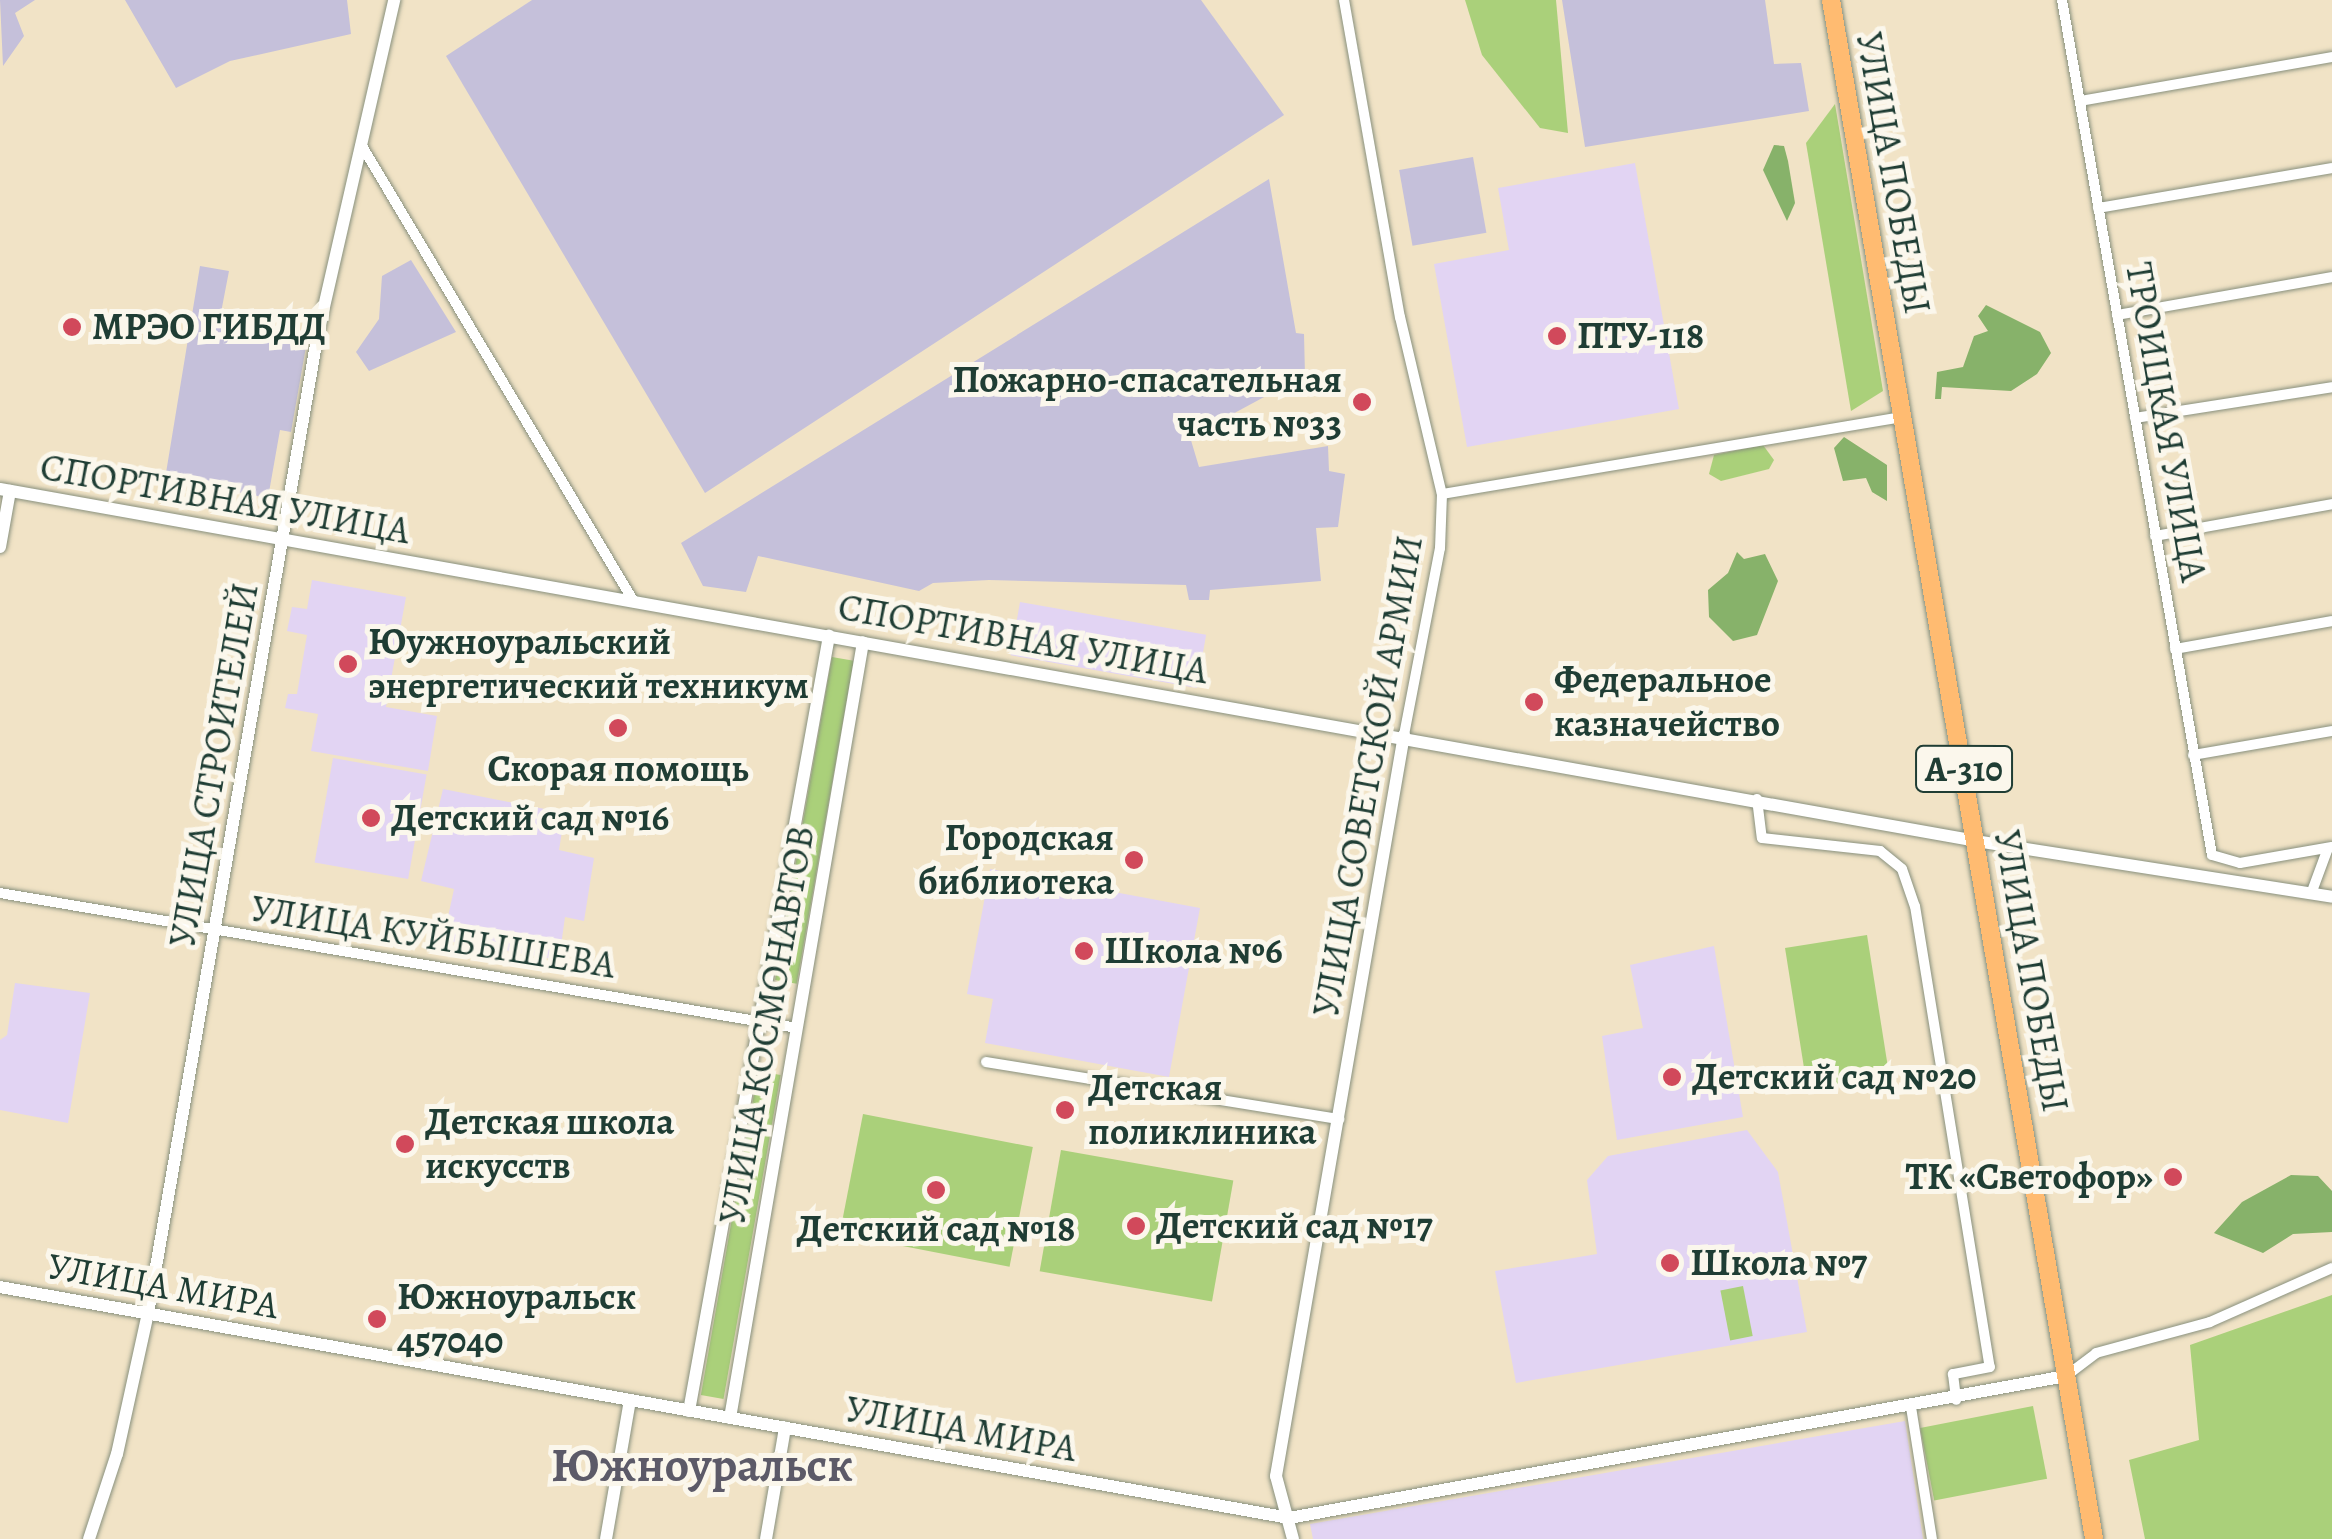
<!DOCTYPE html>
<html>
<head>
<meta charset="utf-8">
<style>
  body { margin:0 }
  #map { position:relative; width:2332px; height:1539px; overflow:hidden; background:#f1e3c6; font-family:Alegreya,serif }
  div>[style] { position:absolute }
  [style*='--x'] { left:calc(var(--x)*1px); top:calc(var(--y)*1px); width:calc(var(--w)*1px); rotate:calc(var(--a)*1deg) }
  .built>* { inset:0; background:#e2d4f3; transform-origin:0 0 }
  .industrial>* { inset:0; background:#c5c0da; transform-origin:0 0 }
  .green>* { inset:0; background:#aad07a; transform-origin:0 0 }
  .forest>* { inset:0; background:#87b26a }
  .roads { filter:drop-shadow(0 0 2px #88907d) drop-shadow(0 0 2px #88907d) }
  .minor>* { height:10px; margin:-5px; padding:0 5px; transform-origin:5px; border-radius:5px; background:#fff }
  .tertiary>* { height:12px; margin:-6px; padding:0 6px; transform-origin:6px; border-radius:6px; background:#fff }
  .trunk>* { height:18px; margin:-9px; padding:0 9px; transform-origin:9px; border-radius:9px; background:#ffbb71 }
  .dots>* { width:28px; height:28px; translate:-50% -50%; box-sizing:border-box; border:5px solid #fbf7ec; border-radius:50% }
  span { translate:-50% -50%; white-space:nowrap; text-align:center; line-height:1.15; -webkit-text-stroke:10px #fbf7ec; paint-order:stroke }
  .shield-label span { padding:2px 8px; background:#fbf7ec; border:2px solid; border-radius:8px; -webkit-text-stroke-width:0 }
  .shield-label { font-size:35px; color:#1f3d34; font-weight:700 }
  .street-label { font-size:38px; color:#1f3d34 }
  .poi-label { font-size:38px; color:#1f3d34; font-weight:700 }
  .left { translate:0 -50%; text-align:left }
  .right { translate:-100% -50%; text-align:right }
  .district-label { font-size:48px; color:#5c5a68; font-weight:700 }
</style>
</head>
<body>
<div id="map">
  <div class="built">
    <div style="clip-path:polygon(1635px 163px,1679px 409px,1467px 447px,1434px 264px,1509px 250px,1498px 188px)"></div>
    <div style="clip-path:polygon(312px 580px,406px 597px,386px 707px,437px 716px,428px 771px,311px 751px,318px 714px,285px 708px,288px 694px,297px 694px,307px 635px,287px 631px,292px 607px,307px 609px)"></div>
    <div style="left:1020px;top:602px;width:189px;height:54px;rotate:10deg"></div>
    <div style="left:333px;top:758px;width:95px;height:106px;rotate:10deg"></div>
    <div style="clip-path:polygon(443px 789px,565px 813px,559px 850px,594px 858px,584px 921px,565px 917px,559px 960px,443px 940px,454px 889px,421px 881px)"></div>
    <div style="clip-path:polygon(990px 869px,1200px 908px,1169px 1077px,985px 1043px,993px 999px,967px 994px)"></div>
    <div style="clip-path:polygon(1714px 946px,1743px 1117px,1617px 1140px,1602px 1036px,1643px 1028px,1630px 965px)"></div>
    <div style="clip-path:polygon(15px 983px,90px 993px,68px 1123px,0 1110px,0 1040px,7px 1035px)"></div>
    <div style="clip-path:polygon(1747px 1130px,1778px 1172px,1807px 1332px,1516px 1383px,1495px 1271px,1597px 1254px,1587px 1180px,1608px 1156px)"></div>
    <div style="clip-path:polygon(1905px 1421px,1923px 1539px,1313px 1539px,1310px 1524px)"></div>
  </div>
  <div class="industrial">
    <div style="clip-path:polygon(0 0,35px 0,15px 13px,24px 36px,3px 66px)"></div>
    <div style="clip-path:polygon(125px 0,347px 0,351px 34px,230px 61px,176px 88px)"></div>
    <div style="clip-path:polygon(532px 0,1201px 0,1284px 115px,705px 493px,446px 56px)"></div>
    <div style="clip-path:polygon(1562px 0,1765px 0,1774px 64px,1801px 63px,1809px 111px,1585px 147px)"></div>
    <div style="left:1473px;top:157px;width:77px;height:75px;rotate:80deg"></div>
    <div style="clip-path:polygon(1269px 179px,1296px 333px,1304px 334px,1305px 375px,1190px 437px,1199px 467px,1328px 446px,1329px 471px,1345px 474px,1338px 527px,1316px 528px,1321px 581px,1210px 590px,1209px 600px,1189px 600px,1186px 585px,989px 580px,933px 583px,919px 591px,758px 556px,746px 592px,703px 586px,681px 543px)"></div>
    <div style="clip-path:polygon(411px 260px,456px 332px,369px 371px,356px 352px,379px 319px,382px 276px)"></div>
    <div style="clip-path:polygon(200px 266px,229px 271px,219px 323px,307px 341px,291px 432px,280px 430px,268px 498px,165px 479px)"></div>
  </div>
  <div class="green">
    <div style="clip-path:polygon(1465px 0,1556px 0,1568px 133px,1540px 128px,1482px 55px)"></div>
    <div style="clip-path:polygon(1835px 104px,1883px 391px,1851px 411px,1806px 143px)"></div>
    <div style="clip-path:polygon(1763px 445px,1774px 460px,1769px 469px,1721px 481px,1709px 474px,1714px 455px)"></div>
    <div style="left:832px;top:657px;width:22px;height:328px;rotate:10deg"></div>
    <div style="left:1867px;top:935px;width:143px;height:83px;rotate:81deg"></div>
    <div style="left:758px;top:1071px;width:23px;height:329px;rotate:10deg"></div>
    <div style="left:863px;top:1114px;width:173px;height:122px;rotate:11deg"></div>
    <div style="left:1061px;top:1150px;width:175px;height:123px;rotate:10deg"></div>
    <div style="left:1743px;top:1286px;width:51px;height:23px;rotate:79deg"></div>
    <div style="clip-path:polygon(2332px 1295px,2332px 1539px,2145px 1539px,2129px 1460px,2199px 1440px,2190px 1345px)"></div>
    <div style="left:2033px;top:1406px;width:74px;height:115px;rotate:79deg"></div>
  </div>
  <div class="forest">
    <div style="clip-path:polygon(1774px 145px,1784px 146px,1788px 161px,1795px 203px,1787px 221px,1763px 170px)"></div>
    <div style="clip-path:polygon(1986px 305px,2040px 332px,2051px 353px,2037px 374px,2011px 391px,1942px 387px,1941px 399px,1935px 399px,1937px 372px,1963px 367px,1974px 336px,1988px 331px,1978px 316px)"></div>
    <div style="clip-path:polygon(1844px 437px,1887px 465px,1887px 501px,1872px 492px,1866px 478px,1843px 481px,1834px 448px)"></div>
    <div style="clip-path:polygon(1737px 552px,1744px 559px,1765px 554px,1778px 581px,1757px 635px,1733px 641px,1709px 617px,1708px 590px,1728px 573px)"></div>
    <div style="clip-path:polygon(2291px 1175px,2318px 1176px,2332px 1191px,2332px 1232px,2293px 1234px,2263px 1253px,2214px 1233px,2242px 1202px)"></div>
  </div>
  <div class="roads">
    <div class="minor">
      <div style="--x:1344;--y:0;--w:322;--a:80"></div>
      <div style="--x:1400;--y:317;--w:182;--a:76.7"></div>
      <div style="--x:1442;--y:494;--w:54;--a:92.1"></div>
      <div style="--x:1440;--y:548;--w:190;--a:100.9"></div>
      <div style="--x:2062;--y:0;--w:868;--a:80.05"></div>
      <div style="--x:2212;--y:855;--w:29;--a:16"></div>
      <div style="--x:2240;--y:863;--w:93;--a:-9.9"></div>
      <div style="--x:2080;--y:101;--w:256;--a:-9.9"></div>
      <div style="--x:362;--y:146;--w:531;--a:59.18"></div>
      <div style="--x:2098;--y:208;--w:237;--a:-9.7"></div>
      <div style="--x:2117;--y:315;--w:218;--a:-10"></div>
      <div style="--x:2135;--y:418;--w:199;--a:-8.9"></div>
      <div style="--x:1442;--y:494;--w:466;--a:-9.5"></div>
      <div style="--x:2155;--y:536;--w:180;--a:-10.2"></div>
      <div style="--x:2175;--y:649;--w:159;--a:-10.1"></div>
      <div style="--x:2193;--y:755;--w:141;--a:-9.8"></div>
      <div style="--x:1757;--y:799;--w:39;--a:83"></div>
      <div style="--x:1762;--y:838;--w:119;--a:6.3"></div>
      <div style="--x:1880;--y:851;--w:28;--a:39"></div>
      <div style="--x:1902;--y:869;--w:39;--a:71"></div>
      <div style="--x:1915;--y:906;--w:467;--a:80.8"></div>
      <div style="--x:1990;--y:1367;--w:38;--a:169"></div>
      <div style="--x:1953;--y:1374;--w:26;--a:83"></div>
      <div style="--x:0;--y:893;--w:808;--a:9.61"></div>
      <div style="--x:2311;--y:894;--w:49;--a:-69.7"></div>
      <div style="--x:986;--y:1062;--w:358;--a:9.2"></div>
      <div style="--x:2066;--y:1376;--w:38;--a:-37"></div>
      <div style="--x:2096;--y:1353;--w:118;--a:-15.2"></div>
      <div style="--x:2210;--y:1322;--w:133;--a:-23.9"></div>
      <div style="--x:1911;--y:1407;--w:134;--a:81"></div>
    </div>
    <div class="tertiary">
      <div style="--x:0;--y:489;--w:2007;--a:10.1"></div>
      <div style="--x:1976;--y:841;--w:360;--a:8.9"></div>
      <div style="--x:0;--y:547;--w:57;--a:-79.9"></div>
      <div style="--x:0;--y:1287;--w:1310;--a:10.16"></div>
      <div style="--x:1289;--y:1518;--w:790;--a:-10.36"></div>
      <div style="--x:689;--y:1411;--w:788;--a:-79.76"></div>
      <div style="--x:730;--y:1418;--w:787;--a:-80.27"></div>
      <div style="--x:89;--y:1539;--w:89;--a:-71.8"></div>
      <div style="--x:117;--y:1454;--w:144;--a:-77.6"></div>
      <div style="--x:148;--y:1313;--w:995;--a:-80.16"></div>
      <div style="--x:318;--y:333;--w:342;--a:-77.1"></div>
      <div style="--x:606;--y:1539;--w:141;--a:-80.2"></div>
      <div style="--x:766;--y:1539;--w:113;--a:-80.3"></div>
      <div style="--x:1293;--y:1539;--w:65;--a:-105.1"></div>
      <div style="--x:1276;--y:1476;--w:752;--a:-80.2"></div>
    </div>
    <div class="trunk">
      <div style="--x:1831;--y:0;--w:1561;--a:80.3"></div>
    </div>
  </div>
  <div class="dots">
    <div style="left:72px;top:327px;background:#d1495b"></div>
    <div style="left:1557px;top:336px;background:#d1495b"></div>
    <div style="left:1362px;top:402px;background:#d1495b"></div>
    <div style="left:348px;top:664px;background:#d1495b"></div>
    <div style="left:1534px;top:702px;background:#d1495b"></div>
    <div style="left:618px;top:728px;background:#d1495b"></div>
    <div style="left:371px;top:818px;background:#d1495b"></div>
    <div style="left:1134px;top:860px;background:#d1495b"></div>
    <div style="left:1084px;top:951px;background:#d1495b"></div>
    <div style="left:1672px;top:1077px;background:#d1495b"></div>
    <div style="left:1065px;top:1110px;background:#d1495b"></div>
    <div style="left:405px;top:1144px;background:#d1495b"></div>
    <div style="left:2173px;top:1177px;background:#d1495b"></div>
    <div style="left:936px;top:1190px;background:#d1495b"></div>
    <div style="left:1136px;top:1226px;background:#d1495b"></div>
    <div style="left:1670px;top:1263px;background:#d1495b"></div>
    <div style="left:377px;top:1319px;background:#d1495b"></div>
  </div>
  <div class="shield-label">
    <span style="left:1964px;top:769px">А-310</span>
  </div>
  <div class="street-label">
    <span style="left:1893px;top:173px;rotate:80deg">УЛИЦА ПОБЕДЫ</span>
    <span style="left:2166px;top:422px;rotate:80deg">ТРОИЦКАЯ УЛИЦА</span>
    <span style="left:225px;top:499px;rotate:10deg">СПОРТИВНАЯ УЛИЦА</span>
    <span style="left:1023px;top:639px;rotate:10deg">СПОРТИВНАЯ УЛИЦА</span>
    <span style="left:214px;top:765px;rotate:-80deg">УЛИЦА СТРОИТЕЛЕЙ</span>
    <span style="left:1368px;top:776px;rotate:-80deg">УЛИЦА СОВЕТСКОЙ АРМИИ</span>
    <span style="left:433px;top:937px;rotate:9deg">УЛИЦА КУЙБЫШЕВА</span>
    <span style="left:2031px;top:971px;rotate:80deg">УЛИЦА ПОБЕДЫ</span>
    <span style="left:767px;top:1025px;rotate:-80deg">УЛИЦА КОСМОНАВТОВ</span>
    <span style="left:163px;top:1286px;rotate:10deg">УЛИЦА МИРА</span>
    <span style="left:961px;top:1429px;rotate:10deg">УЛИЦА МИРА</span>
  </div>
  <div class="poi-label">
    <span class="left" style="left:92px;top:327px">МРЭО ГИБДД</span>
    <span class="left" style="left:1577px;top:336px">ПТУ-118</span>
    <span class="right" style="left:1342px;top:402px">Пожарно-спасательная<br>часть №33</span>
    <span class="left" style="left:368px;top:664px">Юужноуральский<br>энергетический техникум</span>
    <span class="left" style="left:1554px;top:702px">Федеральное<br>казначейство</span>
    <span style="left:618px;top:769px">Скорая помощь</span>
    <span class="left" style="left:391px;top:818px">Детский сад №16</span>
    <span class="right" style="left:1114px;top:860px">Городская<br>библиотека</span>
    <span class="left" style="left:1104px;top:951px">Школа №6</span>
    <span class="left" style="left:1692px;top:1077px">Детский сад №20</span>
    <span class="left" style="left:1088px;top:1110px">Детская<br>поликлиника</span>
    <span class="left" style="left:425px;top:1144px">Детская школа<br>искусств</span>
    <span class="right" style="left:2153px;top:1177px">ТК «Светофор»</span>
    <span class="left" style="left:1156px;top:1226px">Детский сад №17</span>
    <span style="left:936px;top:1229px">Детский сад №18</span>
    <span class="left" style="left:1690px;top:1263px">Школа №7</span>
    <span class="left" style="left:397px;top:1319px">Южноуральск<br>457040</span>
  </div>
  <div class="district-label">
    <span style="left:702px;top:1466px">Южноуральск</span>
  </div>
</div>
</body>
</html>
